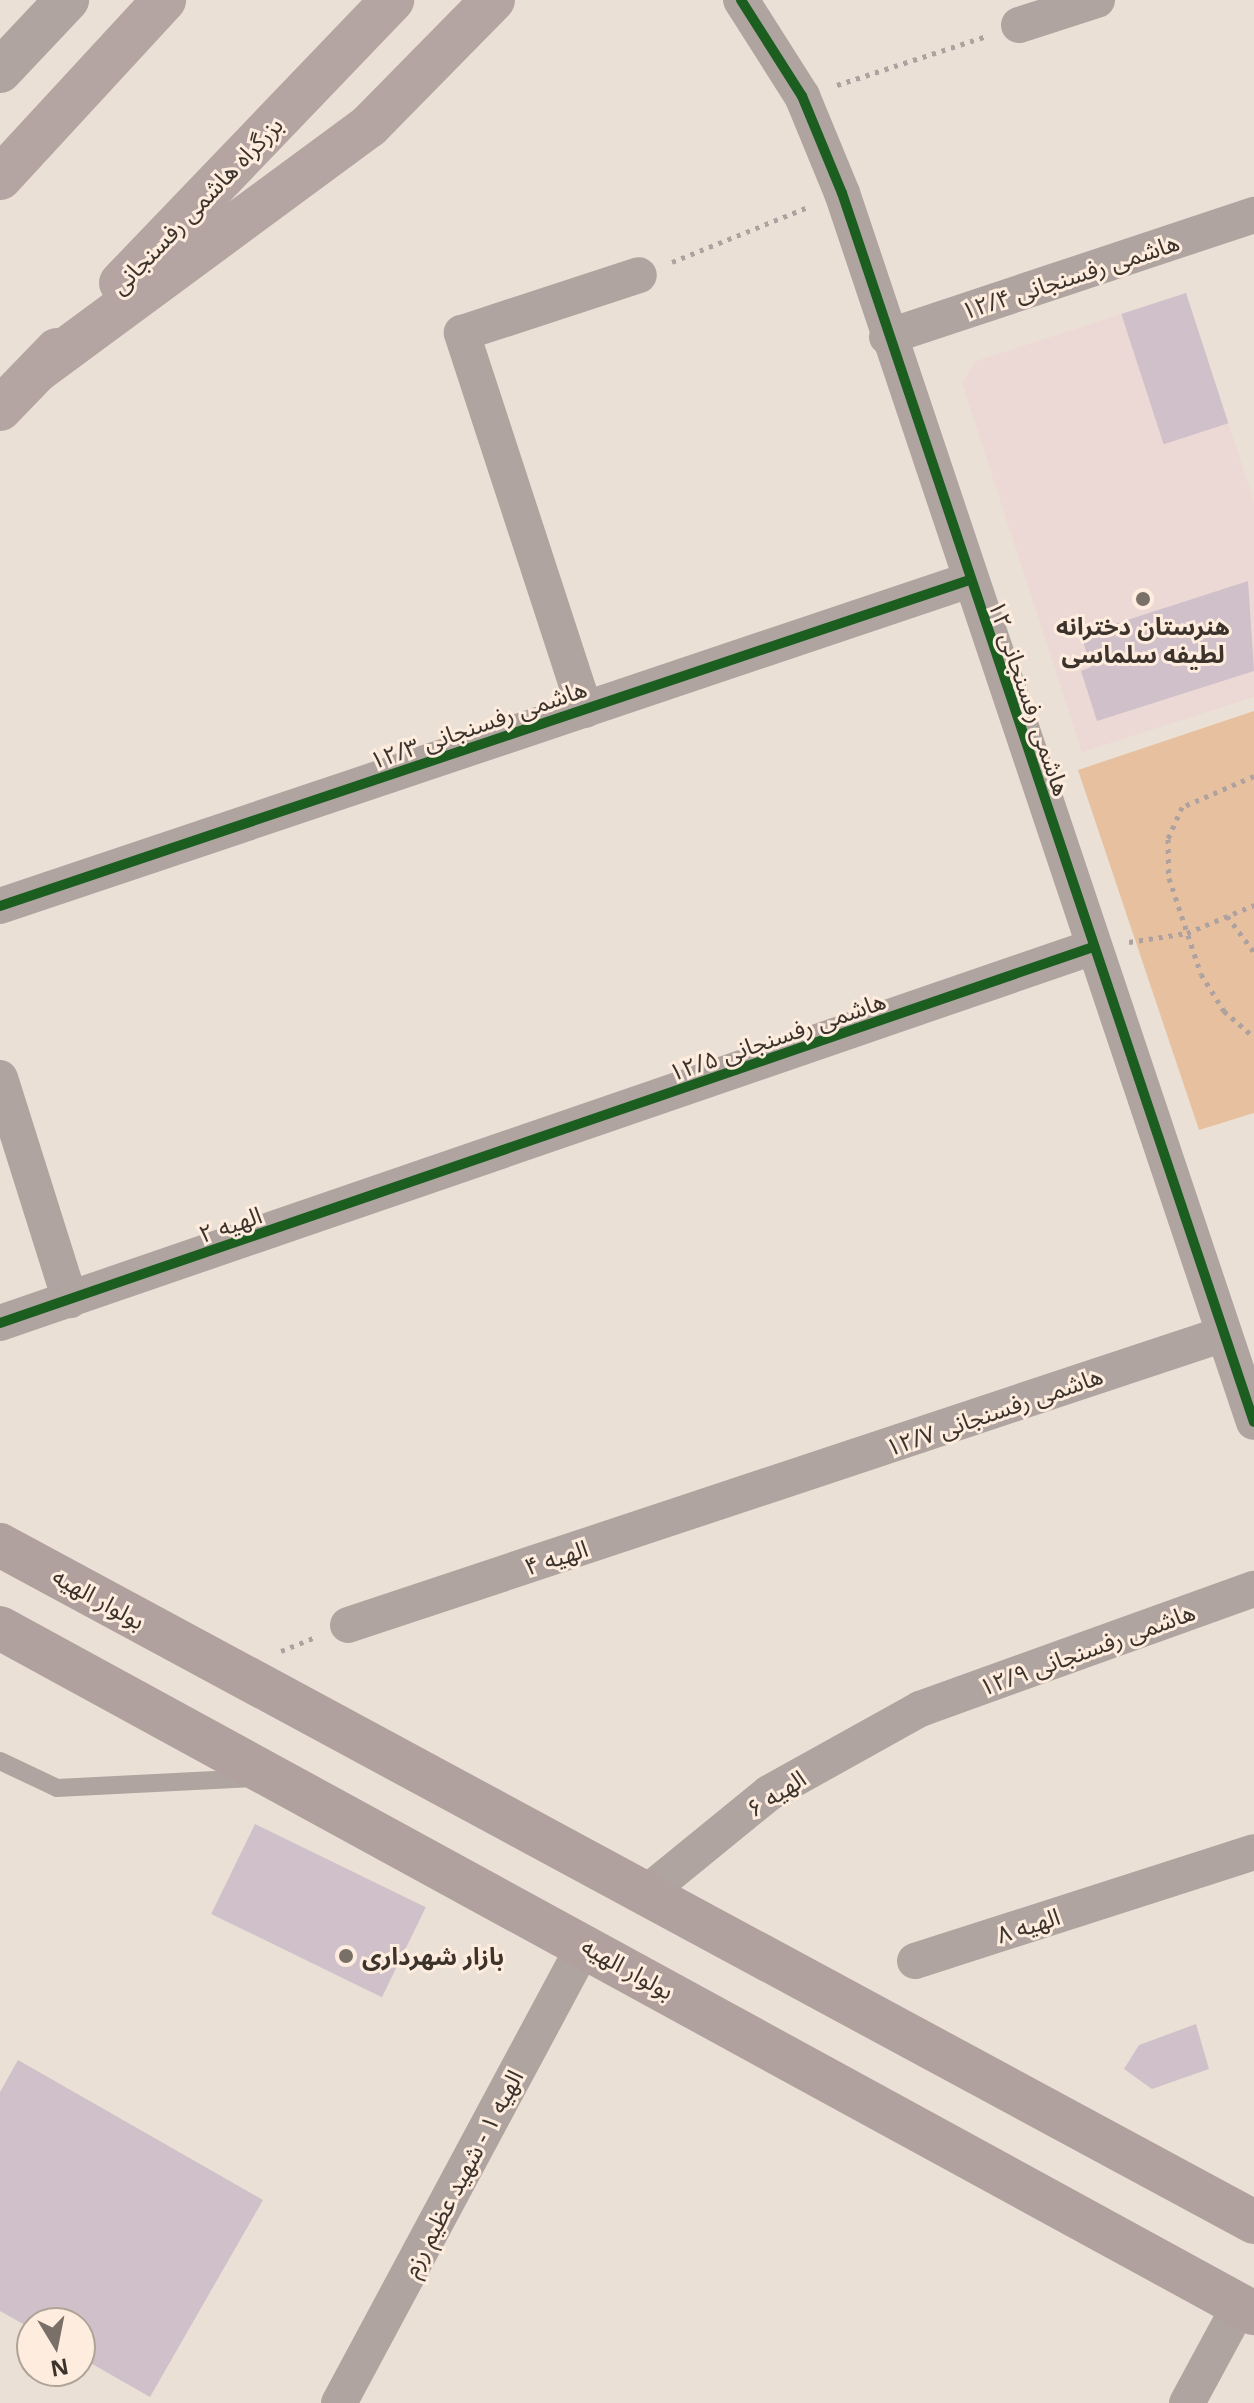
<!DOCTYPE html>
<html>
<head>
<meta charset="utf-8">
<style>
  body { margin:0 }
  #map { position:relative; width:1254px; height:2403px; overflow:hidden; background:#ebe0d6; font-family:"Noto Sans","Noto Sans Arabic",sans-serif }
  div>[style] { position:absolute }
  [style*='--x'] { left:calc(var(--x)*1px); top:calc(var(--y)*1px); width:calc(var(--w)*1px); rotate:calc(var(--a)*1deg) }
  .education>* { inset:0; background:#ecd8d5 }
  .green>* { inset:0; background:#e7c19f }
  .building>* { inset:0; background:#cfc0ca; transform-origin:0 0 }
  .path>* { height:5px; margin-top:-2.5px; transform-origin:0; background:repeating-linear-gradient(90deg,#ada29f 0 4px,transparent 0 10px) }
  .service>* { height:18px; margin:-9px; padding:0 9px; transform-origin:9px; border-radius:9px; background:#b0a4a1 }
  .minor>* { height:36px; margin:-18px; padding:0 18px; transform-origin:18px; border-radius:18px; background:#b0a4a1 }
  .tertiary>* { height:44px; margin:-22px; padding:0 22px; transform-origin:22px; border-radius:22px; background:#b0a4a1 }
  .secondary>* { height:44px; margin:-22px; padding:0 22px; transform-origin:22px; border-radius:22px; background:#b0a19f }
  .trunk>* { height:44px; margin:-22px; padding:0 22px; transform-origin:22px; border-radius:22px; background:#b5a5a2 }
  .cycleway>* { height:10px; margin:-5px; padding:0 5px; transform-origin:5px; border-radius:5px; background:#1b5e20 }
  .dots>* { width:22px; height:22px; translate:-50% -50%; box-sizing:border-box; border:4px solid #feedde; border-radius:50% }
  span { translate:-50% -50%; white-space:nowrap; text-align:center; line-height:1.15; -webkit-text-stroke:6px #feedde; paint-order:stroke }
  .street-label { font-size:24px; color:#3b332c }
  .poi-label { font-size:24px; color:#3b332c; font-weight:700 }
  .left { translate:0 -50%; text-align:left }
  .north { position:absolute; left:16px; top:2307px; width:80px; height:80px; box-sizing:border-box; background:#feedde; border:2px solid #b0a397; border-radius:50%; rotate:170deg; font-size:22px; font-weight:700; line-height:32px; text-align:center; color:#3b332c }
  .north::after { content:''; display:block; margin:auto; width:28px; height:36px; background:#797068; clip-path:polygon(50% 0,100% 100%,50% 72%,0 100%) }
</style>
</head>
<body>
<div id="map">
  <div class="education">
    <div style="clip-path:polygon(1186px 293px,1254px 502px,1254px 697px,1082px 752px,962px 383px,976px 361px)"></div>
  </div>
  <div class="green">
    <div style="clip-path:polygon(1254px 711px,1254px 1113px,1199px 1130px,1078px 770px)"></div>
  </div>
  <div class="building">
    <div style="left:1186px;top:293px;width:137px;height:68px;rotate:72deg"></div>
    <div style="clip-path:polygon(1248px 581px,1254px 671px,1097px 721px,1081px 671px,1091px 667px,1081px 635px)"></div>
    <div style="left:255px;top:1824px;width:190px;height:100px;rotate:26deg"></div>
    <div style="clip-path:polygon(1196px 2024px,1209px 2069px,1152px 2089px,1124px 2069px,1139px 2045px)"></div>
    <div style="clip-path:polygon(18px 2060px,263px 2200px,150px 2397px,80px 2357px,80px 2323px,32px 2323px,32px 2329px,0 2311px,0 2092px)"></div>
  </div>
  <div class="path">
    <div style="--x:837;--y:85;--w:158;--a:-18.1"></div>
    <div style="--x:672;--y:262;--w:147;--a:-22"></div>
    <div style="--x:1254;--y:776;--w:78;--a:156.7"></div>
    <div style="--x:1182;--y:807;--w:35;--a:114"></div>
    <div style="--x:1168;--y:839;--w:39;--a:89"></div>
    <div style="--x:1169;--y:878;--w:101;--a:71.6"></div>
    <div style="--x:1201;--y:974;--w:44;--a:58.1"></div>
    <div style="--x:1224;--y:1011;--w:40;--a:41"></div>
    <div style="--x:1227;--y:916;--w:45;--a:53.1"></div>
    <div style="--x:1129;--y:942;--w:59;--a:-8.8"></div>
    <div style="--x:1187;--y:933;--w:73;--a:-22.7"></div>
    <div style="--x:281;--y:1651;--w:38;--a:-22"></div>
  </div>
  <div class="service">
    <div style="--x:0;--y:1761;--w:63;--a:25.3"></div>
    <div style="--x:57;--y:1788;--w:197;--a:-2.9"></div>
  </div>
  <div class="minor">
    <div style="--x:741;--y:0;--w:114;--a:57.6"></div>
    <div style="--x:802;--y:96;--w:105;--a:67.6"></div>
    <div style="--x:842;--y:193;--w:1296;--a:71.47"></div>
    <div style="--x:1019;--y:25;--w:82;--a:-17.8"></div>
    <div style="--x:887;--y:337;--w:387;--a:-18.4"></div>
    <div style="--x:585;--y:710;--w:397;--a:-108.1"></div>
    <div style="--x:462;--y:333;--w:186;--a:-18.1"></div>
    <div style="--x:0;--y:906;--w:1022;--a:-18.59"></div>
    <div style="--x:0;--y:1078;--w:233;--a:72.5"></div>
    <div style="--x:0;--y:1323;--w:1156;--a:-18.98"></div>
    <div style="--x:348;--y:1625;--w:923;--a:-18.38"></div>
    <div style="--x:644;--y:1895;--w:161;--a:-39.2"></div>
    <div style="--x:769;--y:1793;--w:173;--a:-29.1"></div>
    <div style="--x:920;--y:1709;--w:355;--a:-19.8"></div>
    <div style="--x:915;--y:1961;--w:356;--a:-17.8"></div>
    <div style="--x:339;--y:2403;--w:521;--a:-61.81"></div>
    <div style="--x:1187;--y:2403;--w:111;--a:-61.6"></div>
  </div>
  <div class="tertiary">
    <div style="--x:0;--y:71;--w:98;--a:-46.7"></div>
  </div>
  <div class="secondary">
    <div style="--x:0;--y:1545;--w:1425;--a:28.36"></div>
    <div style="--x:0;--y:1628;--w:1429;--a:28.65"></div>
  </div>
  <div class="trunk">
    <div style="--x:0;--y:178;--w:242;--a:-47.3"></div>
    <div style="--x:121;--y:283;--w:392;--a:-46.2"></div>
    <div style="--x:38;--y:370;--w:411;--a:-36.4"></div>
    <div style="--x:369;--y:126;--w:177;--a:-45.5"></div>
    <div style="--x:0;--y:409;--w:82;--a:-46"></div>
  </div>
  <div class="cycleway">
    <div style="--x:741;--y:0;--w:114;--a:57.6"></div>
    <div style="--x:802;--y:96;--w:105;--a:67.6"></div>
    <div style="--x:842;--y:193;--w:1296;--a:71.47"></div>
    <div style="--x:0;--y:906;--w:1022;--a:-18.59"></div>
    <div style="--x:0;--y:1323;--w:1156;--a:-18.98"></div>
  </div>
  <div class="dots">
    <div style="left:1143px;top:599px;background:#797068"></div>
    <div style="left:346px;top:1956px;background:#797068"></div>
  </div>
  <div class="street-label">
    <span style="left:196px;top:205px;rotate:-46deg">بزرگراه هاشمی رفسنجانی</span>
    <span style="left:1070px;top:276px;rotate:-18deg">هاشمی رفسنجانی ۱۲/۴</span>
    <span style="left:1030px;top:698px;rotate:71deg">هاشمی رفسنجانی ۱۲</span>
    <span style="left:478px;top:724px;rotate:-19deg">هاشمی رفسنجانی ۱۲/۳</span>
    <span style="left:777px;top:1036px;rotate:-19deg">هاشمی رفسنجانی ۱۲/۵</span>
    <span style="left:230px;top:1224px;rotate:-19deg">الهیه ۲</span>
    <span style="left:994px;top:1411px;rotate:-19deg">هاشمی رفسنجانی ۱۲/۷</span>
    <span style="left:556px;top:1557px;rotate:-18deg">الهیه ۴</span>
    <span style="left:99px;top:1598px;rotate:29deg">بولوار الهیه</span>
    <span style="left:1087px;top:1649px;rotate:-20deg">هاشمی رفسنجانی ۱۲/۹</span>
    <span style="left:776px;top:1793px;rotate:-33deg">الهیه ۶</span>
    <span style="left:1028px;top:1925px;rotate:-18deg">الهیه ۸</span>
    <span style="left:628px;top:1968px;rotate:29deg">بولوار الهیه</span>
    <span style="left:462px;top:2173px;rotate:-62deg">الهیه ۱ - شهید عظیم رزم</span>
  </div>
  <div class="poi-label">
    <span style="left:1143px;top:640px">هنرستان دخترانه<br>لطیفه سلماسی</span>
    <span class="left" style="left:362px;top:1956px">بازار شهرداری</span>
  </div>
  <div class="north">N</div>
</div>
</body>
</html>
